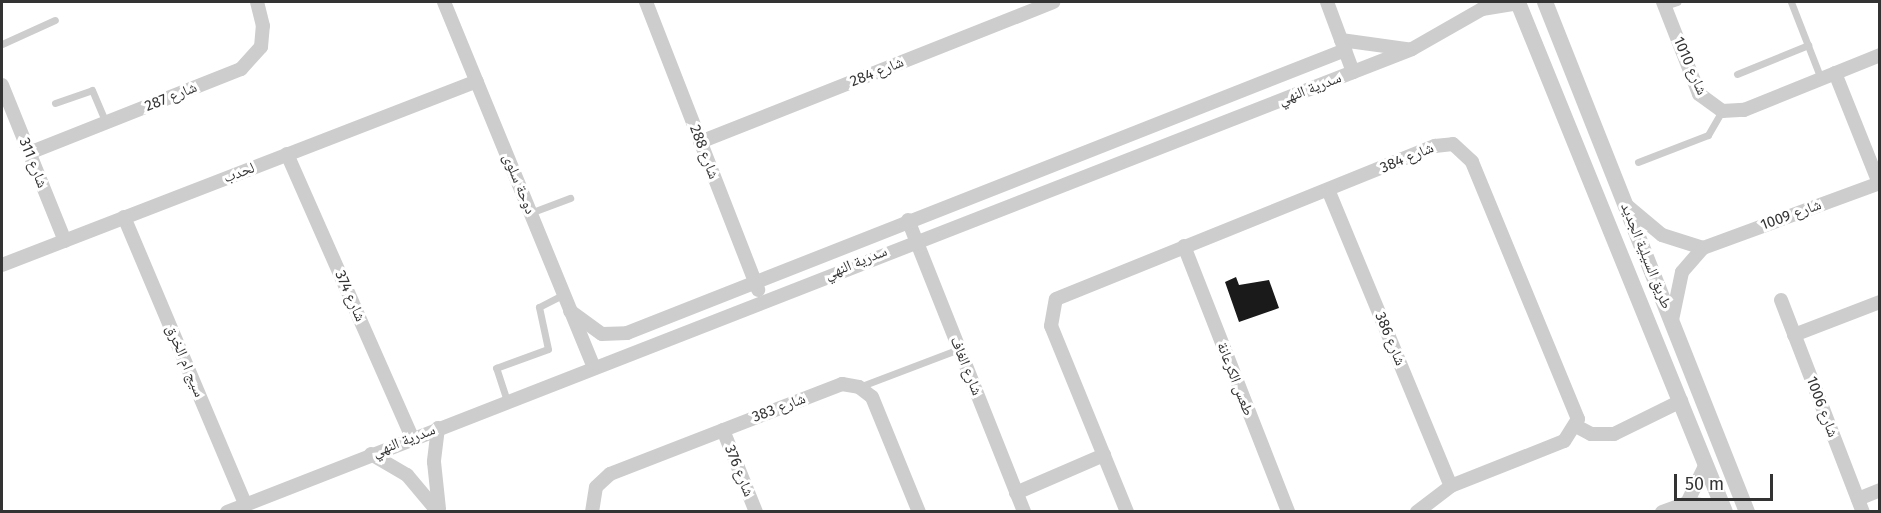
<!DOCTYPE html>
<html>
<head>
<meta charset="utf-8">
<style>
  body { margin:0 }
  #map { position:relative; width:1881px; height:513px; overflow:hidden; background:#fff; font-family:"Fira Sans","Noto Naskh Arabic",sans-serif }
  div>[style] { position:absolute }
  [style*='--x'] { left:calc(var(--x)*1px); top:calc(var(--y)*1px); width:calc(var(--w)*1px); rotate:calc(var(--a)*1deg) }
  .building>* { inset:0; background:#1a1a1a }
  .service>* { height:7px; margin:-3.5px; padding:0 3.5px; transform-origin:3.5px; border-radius:3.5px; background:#cdcdcd }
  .minor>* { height:14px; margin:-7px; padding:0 7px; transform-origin:7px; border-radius:7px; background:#cdcdcd }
  .tertiary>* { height:16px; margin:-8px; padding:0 8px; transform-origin:8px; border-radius:8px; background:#cdcdcd }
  span { translate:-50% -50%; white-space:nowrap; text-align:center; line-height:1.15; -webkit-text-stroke:6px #fff; paint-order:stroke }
  .street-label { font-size:15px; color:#333 }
  .frame { position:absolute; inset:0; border:3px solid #333; pointer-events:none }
  .scale { position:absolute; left:1674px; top:474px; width:99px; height:27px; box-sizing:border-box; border:3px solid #333; border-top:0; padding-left:8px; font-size:18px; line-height:21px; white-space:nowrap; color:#333; -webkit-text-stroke:4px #fff; paint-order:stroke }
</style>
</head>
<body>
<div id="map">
  <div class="building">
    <div style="clip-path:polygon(1236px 277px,1239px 285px,1269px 280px,1279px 308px,1239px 322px,1225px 282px)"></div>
  </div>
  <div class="service">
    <div style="--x:1791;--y:2;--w:83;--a:68.7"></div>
    <div style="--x:1665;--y:6;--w:13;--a:-18"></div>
    <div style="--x:2;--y:44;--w:58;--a:-24.4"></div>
    <div style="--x:1737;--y:74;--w:77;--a:-22.2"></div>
    <div style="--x:55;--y:103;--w:39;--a:-19"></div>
    <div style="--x:92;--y:90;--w:36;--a:67"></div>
    <div style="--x:1638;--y:162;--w:75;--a:-21.1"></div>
    <div style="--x:1708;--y:135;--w:28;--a:-60"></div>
    <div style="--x:530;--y:213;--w:43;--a:-20.6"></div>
    <div style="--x:859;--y:387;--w:107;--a:-20.8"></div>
    <div style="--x:507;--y:401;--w:35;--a:-108"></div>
    <div style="--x:496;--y:368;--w:55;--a:-20.1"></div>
    <div style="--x:548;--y:349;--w:43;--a:-102.1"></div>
    <div style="--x:539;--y:307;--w:27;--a:-27"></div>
  </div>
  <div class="minor">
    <div style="--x:444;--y:2;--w:395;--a:67.7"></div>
    <div style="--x:646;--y:2;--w:309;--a:68.7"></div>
    <div style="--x:1327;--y:2;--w:75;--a:69.6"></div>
    <div style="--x:1663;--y:2;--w:99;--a:68.6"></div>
    <div style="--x:1699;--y:94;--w:29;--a:36"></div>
    <div style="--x:1722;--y:111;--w:22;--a:-3"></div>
    <div style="--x:1744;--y:110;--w:147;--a:-22"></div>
    <div style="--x:1341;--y:40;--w:67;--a:7.8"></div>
    <div style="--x:1835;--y:73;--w:118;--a:68.2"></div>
    <div style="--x:2;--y:85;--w:168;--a:68"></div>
    <div style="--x:700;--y:142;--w:380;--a:-21.6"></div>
    <div style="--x:29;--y:153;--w:228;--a:-21.6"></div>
    <div style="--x:241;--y:69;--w:30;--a:-48"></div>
    <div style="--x:261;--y:47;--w:21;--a:-85"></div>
    <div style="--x:263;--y:26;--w:25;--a:-104"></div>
    <div style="--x:287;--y:154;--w:310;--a:66.2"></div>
    <div style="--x:1329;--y:192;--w:318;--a:67.5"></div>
    <div style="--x:1626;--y:205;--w:47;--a:39.8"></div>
    <div style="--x:1662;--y:235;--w:43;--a:17.6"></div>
    <div style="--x:124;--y:217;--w:311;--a:67.1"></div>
    <div style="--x:908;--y:220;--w:314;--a:68.3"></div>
    <div style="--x:1184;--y:246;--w:286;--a:68.6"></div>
    <div style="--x:2;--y:265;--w:509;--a:-21.17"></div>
    <div style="--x:1781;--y:300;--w:227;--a:68.9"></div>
    <div style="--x:570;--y:311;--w:39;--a:36"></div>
    <div style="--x:602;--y:334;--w:25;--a:-2"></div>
    <div style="--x:627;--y:333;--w:772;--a:-21.51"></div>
    <div style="--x:1672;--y:320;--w:49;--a:-78.2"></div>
    <div style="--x:1682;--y:272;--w:32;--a:-49"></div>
    <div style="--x:1703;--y:248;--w:189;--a:-20.2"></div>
    <div style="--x:1794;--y:335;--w:92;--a:-21"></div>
    <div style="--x:1576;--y:426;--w:17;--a:28"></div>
    <div style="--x:1591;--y:434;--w:23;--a:0"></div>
    <div style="--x:1614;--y:434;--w:75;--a:-26.2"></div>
    <div style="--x:438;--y:428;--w:34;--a:97"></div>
    <div style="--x:434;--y:462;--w:47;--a:83.9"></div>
    <div style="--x:723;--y:430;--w:88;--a:68.1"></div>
    <div style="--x:371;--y:454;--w:42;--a:30.3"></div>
    <div style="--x:407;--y:475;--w:48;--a:50"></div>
    <div style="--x:1016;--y:493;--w:96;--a:-23.4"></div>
    <div style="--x:1858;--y:499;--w:24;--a:-22"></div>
    <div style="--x:1687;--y:503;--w:43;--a:-64"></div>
    <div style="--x:227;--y:512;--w:1272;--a:-21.34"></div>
    <div style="--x:1412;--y:49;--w:81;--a:-29.7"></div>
    <div style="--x:1482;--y:9;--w:31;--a:-9"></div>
    <div style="--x:592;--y:512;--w:25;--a:-81"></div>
    <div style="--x:596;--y:487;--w:19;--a:-43"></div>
    <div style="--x:610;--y:474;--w:249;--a:-21.2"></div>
    <div style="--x:842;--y:384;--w:17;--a:10"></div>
    <div style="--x:859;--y:387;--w:16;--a:38"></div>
    <div style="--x:872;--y:397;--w:124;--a:67.8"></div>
    <div style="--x:1127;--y:512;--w:201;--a:-112.2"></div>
    <div style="--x:1051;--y:326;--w:27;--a:-80"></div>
    <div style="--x:1056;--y:299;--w:409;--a:-22"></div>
    <div style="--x:1435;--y:146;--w:18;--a:-6"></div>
    <div style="--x:1453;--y:144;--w:26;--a:43"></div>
    <div style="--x:1472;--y:162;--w:278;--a:67.6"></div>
    <div style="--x:1578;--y:419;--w:26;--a:122"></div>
    <div style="--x:1564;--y:441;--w:122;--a:158.3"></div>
    <div style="--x:1451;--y:486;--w:43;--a:142.6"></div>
    <div style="--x:1662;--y:512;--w:27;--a:-20"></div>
    <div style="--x:1687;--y:503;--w:37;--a:8"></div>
  </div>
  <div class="tertiary">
    <div style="--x:1545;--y:2;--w:549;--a:68.39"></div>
    <div style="--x:1519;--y:5;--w:547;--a:67.89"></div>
  </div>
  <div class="street-label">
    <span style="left:1690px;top:66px;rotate:66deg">شارع 1010</span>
    <span style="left:877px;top:72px;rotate:-22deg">شارع 284</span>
    <span style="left:1310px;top:89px;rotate:-21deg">سدرية النهي</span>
    <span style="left:171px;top:97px;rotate:-22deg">شارع 287</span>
    <span style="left:704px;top:152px;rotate:69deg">شارع 288</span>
    <span style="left:1407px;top:158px;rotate:-23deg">شارع 384</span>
    <span style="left:33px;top:163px;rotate:68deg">شارع 311</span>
    <span style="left:239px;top:173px;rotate:-21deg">لحدب</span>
    <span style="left:519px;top:184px;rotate:68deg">دوحة سلوى</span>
    <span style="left:1791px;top:215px;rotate:-20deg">شارع 1009</span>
    <span style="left:1646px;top:256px;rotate:68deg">طريق السيلية الجديد</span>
    <span style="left:856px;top:263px;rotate:-22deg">سدرية النهي</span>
    <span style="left:350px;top:296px;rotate:66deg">شارع 374</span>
    <span style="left:1390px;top:339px;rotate:67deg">شارع 386</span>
    <span style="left:185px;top:361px;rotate:67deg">سيج ام الخرق</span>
    <span style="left:966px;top:366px;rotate:68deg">شارع الغاف</span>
    <span style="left:1235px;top:379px;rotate:69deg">طعس الكرعانة</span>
    <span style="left:1822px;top:407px;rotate:69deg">شارع 1006</span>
    <span style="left:779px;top:408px;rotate:-21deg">شارع 383</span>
    <span style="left:404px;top:441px;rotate:-21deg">سدرية النهي</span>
    <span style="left:739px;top:471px;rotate:68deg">شارع 376</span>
  </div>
  <div class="frame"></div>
  <div class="scale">50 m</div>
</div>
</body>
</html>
